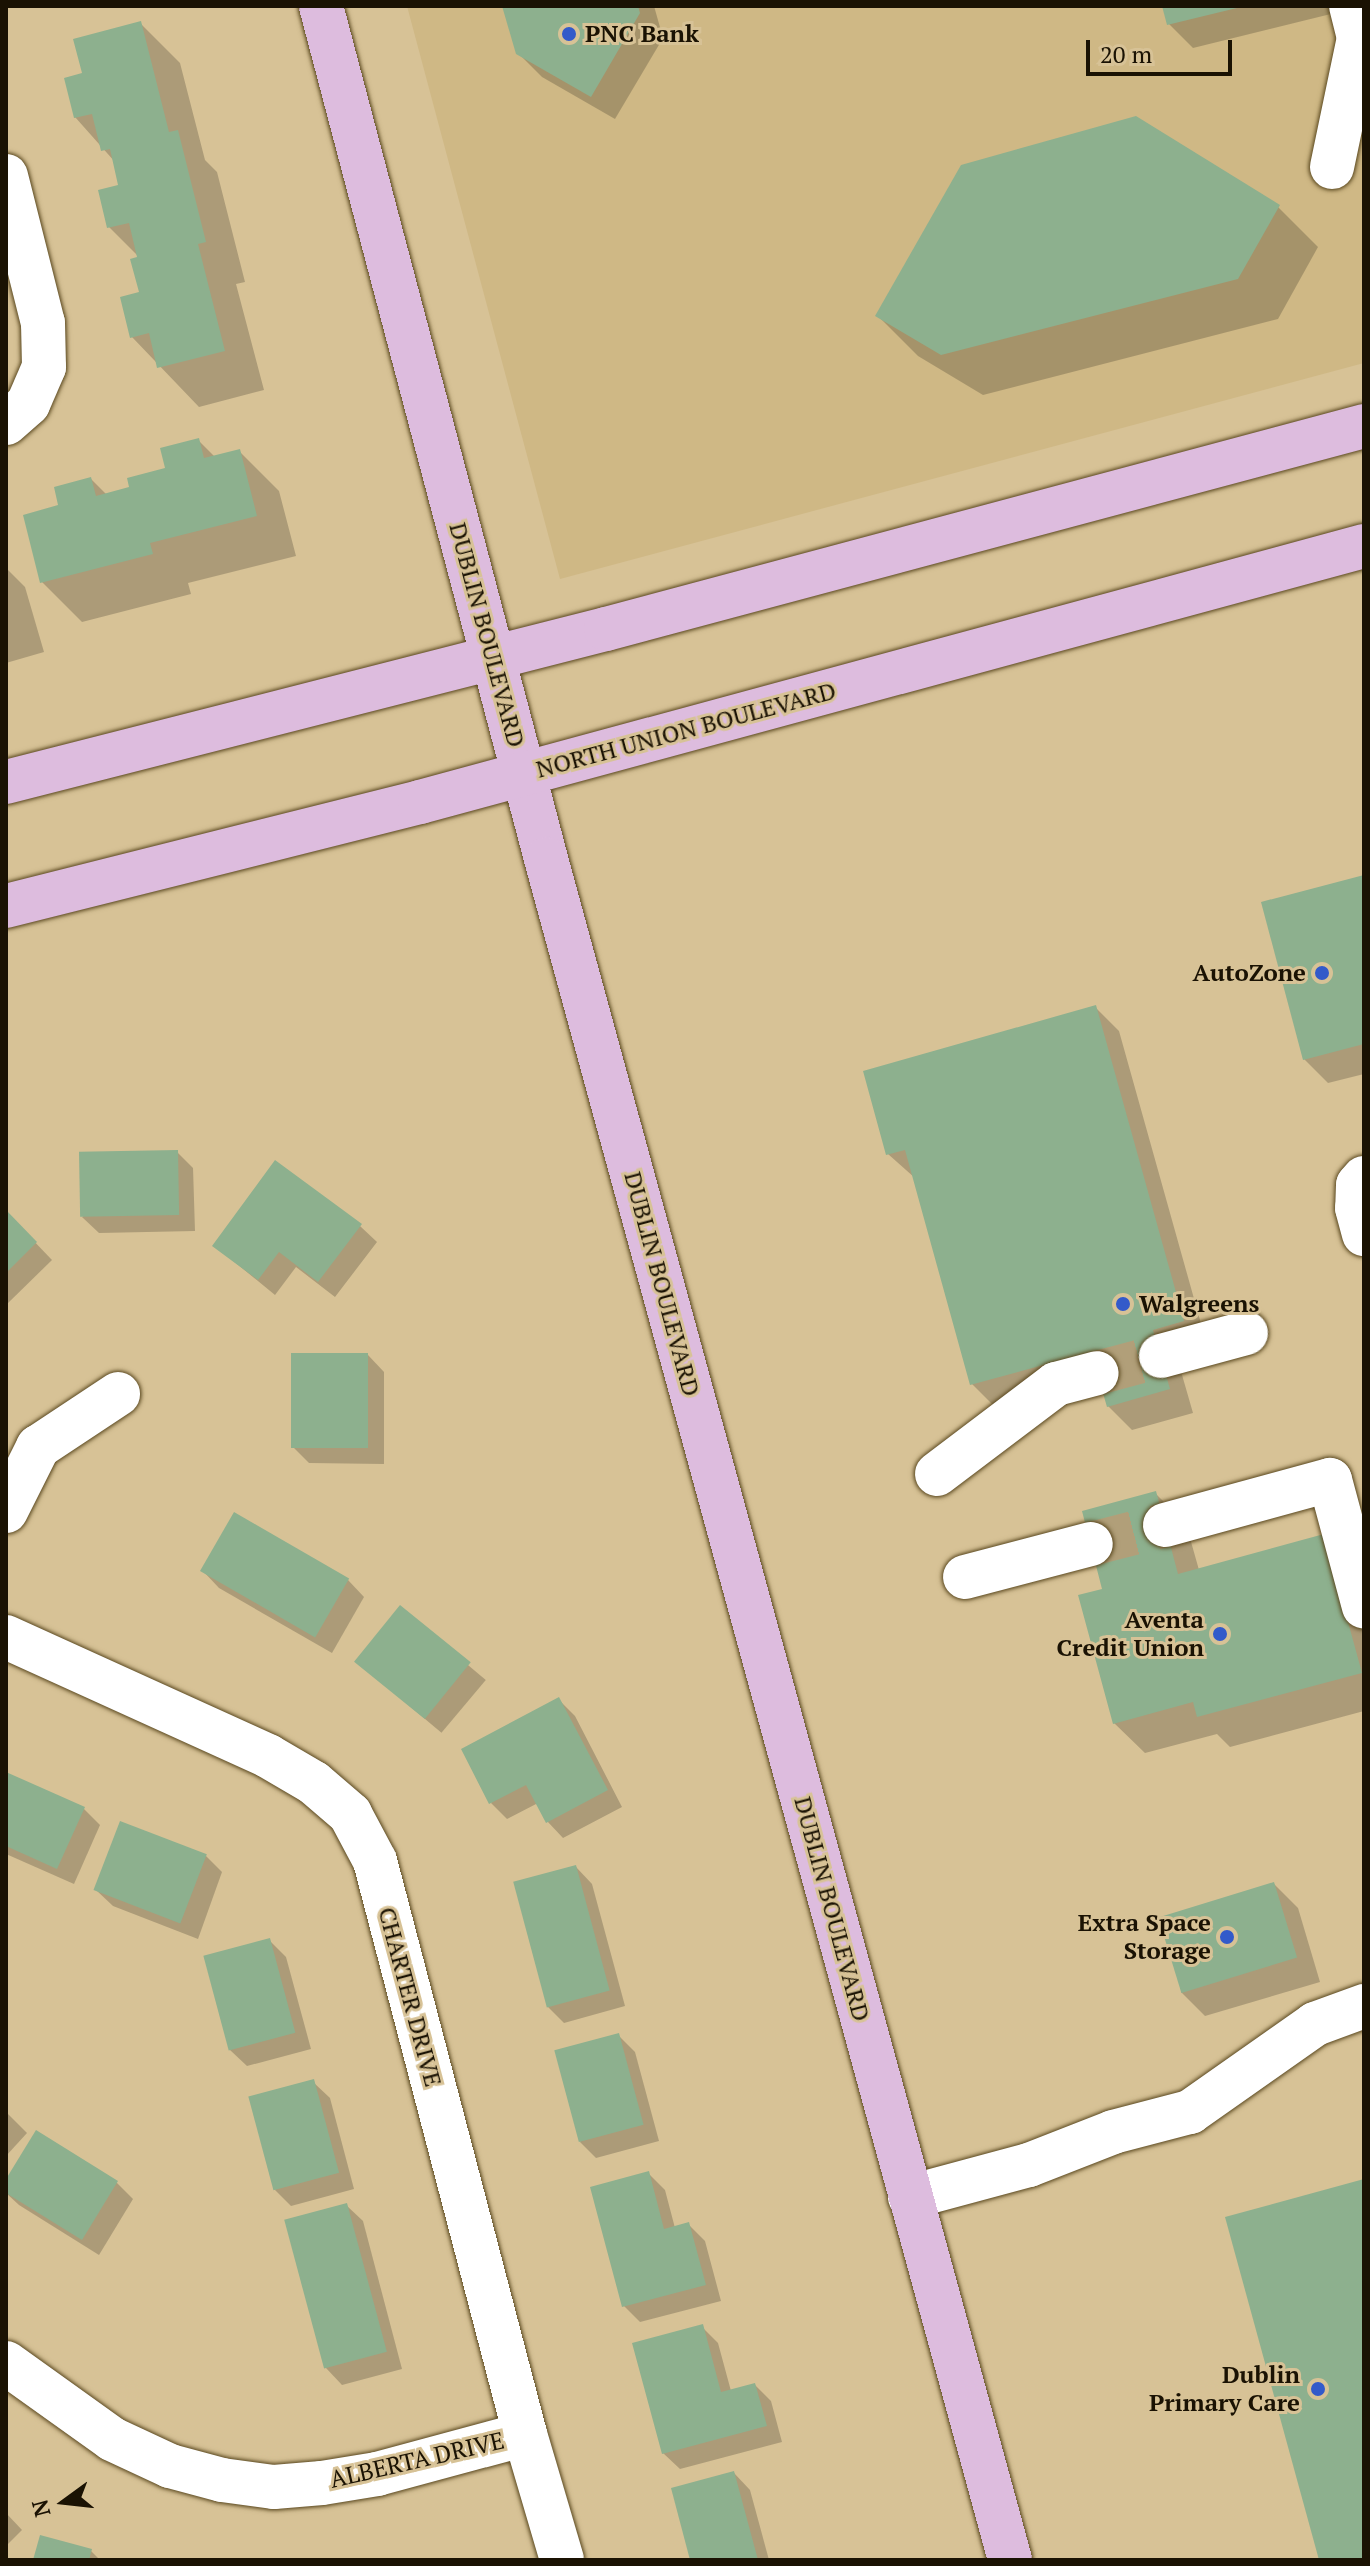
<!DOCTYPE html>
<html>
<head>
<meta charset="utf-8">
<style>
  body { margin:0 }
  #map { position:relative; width:1370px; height:2566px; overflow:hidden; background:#d7c296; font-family:"PT Serif",serif }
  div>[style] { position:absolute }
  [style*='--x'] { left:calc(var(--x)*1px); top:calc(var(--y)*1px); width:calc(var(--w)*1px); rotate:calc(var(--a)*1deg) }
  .built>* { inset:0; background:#cfb885 }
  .shadow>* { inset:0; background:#0003; transform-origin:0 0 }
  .building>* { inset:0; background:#8db08e; transform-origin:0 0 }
  .minor-tunnel>* { height:44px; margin-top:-22px; transform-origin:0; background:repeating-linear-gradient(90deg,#b19f79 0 44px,transparent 0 66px) }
  .roads { filter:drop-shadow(0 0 2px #5a481f) drop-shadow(0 0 2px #5a481f) }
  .minor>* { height:44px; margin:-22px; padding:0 22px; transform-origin:22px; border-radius:22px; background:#fff }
  .major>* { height:44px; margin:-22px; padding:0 22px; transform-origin:22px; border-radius:22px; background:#ddbcde }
  .dots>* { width:22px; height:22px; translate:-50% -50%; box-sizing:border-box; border:4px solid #d7c296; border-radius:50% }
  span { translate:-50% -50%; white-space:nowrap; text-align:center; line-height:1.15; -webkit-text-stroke:6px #d7c296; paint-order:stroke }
  .poi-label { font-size:24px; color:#1a1203; font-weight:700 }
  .left { translate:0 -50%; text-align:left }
  .right { translate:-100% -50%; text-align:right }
  .street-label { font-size:24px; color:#1a1203 }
  .frame { position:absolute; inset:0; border:8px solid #1a1203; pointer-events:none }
  .north { position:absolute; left:24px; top:2462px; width:80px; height:80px; -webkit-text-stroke:6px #d7c296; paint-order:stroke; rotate:255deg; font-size:22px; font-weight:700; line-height:32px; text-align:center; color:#1a1203 }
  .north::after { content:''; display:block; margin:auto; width:28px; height:36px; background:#1a1203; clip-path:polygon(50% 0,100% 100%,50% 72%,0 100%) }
  .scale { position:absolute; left:1086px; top:40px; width:146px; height:36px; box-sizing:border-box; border:4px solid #1a1203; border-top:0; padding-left:10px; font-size:24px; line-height:28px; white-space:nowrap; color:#1a1203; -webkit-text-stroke:6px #d7c296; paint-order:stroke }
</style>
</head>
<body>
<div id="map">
  <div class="built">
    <div style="clip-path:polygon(407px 6px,1364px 6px,1364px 363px,560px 579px)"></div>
  </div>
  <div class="shadow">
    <div style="clip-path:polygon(504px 6px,654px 6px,663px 38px,615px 119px,542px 77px,518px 53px)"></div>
    <div style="clip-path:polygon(1164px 6px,1341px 6px,1343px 11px,1193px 48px,1169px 24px)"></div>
    <div style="clip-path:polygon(140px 23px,180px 63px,205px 160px,217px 172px,245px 282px,236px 284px,264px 390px,199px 407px,132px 337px,141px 294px,140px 258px,109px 227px,121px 186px,115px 162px,75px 117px,84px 75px)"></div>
    <div style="clip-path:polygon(1278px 207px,1318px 247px,1278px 319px,983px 395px,918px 356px,878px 316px)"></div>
    <div style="clip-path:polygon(198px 440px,215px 457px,239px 451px,279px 491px,296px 556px,188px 583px,191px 594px,82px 622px,42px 582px,60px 507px,91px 479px,107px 495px,132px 488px,167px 470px)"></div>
    <div style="clip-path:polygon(6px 568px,25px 587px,44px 652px,6px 663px)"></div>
    <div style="clip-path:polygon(1364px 877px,1364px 1074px,1328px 1083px,1304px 1059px)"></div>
    <div style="clip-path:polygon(1095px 1007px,1119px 1031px,1207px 1345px,1176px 1354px,1193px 1413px,1132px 1430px,1108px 1406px,1101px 1379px,996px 1408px,972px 1384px,915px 1178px,888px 1154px)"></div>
    <div style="clip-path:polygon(177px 1152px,193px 1168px,195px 1231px,99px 1233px,82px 1217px)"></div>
    <div style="clip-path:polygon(6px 1212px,52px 1260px,6px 1305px)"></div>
    <div style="clip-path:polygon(360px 1226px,377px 1242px,335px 1297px,296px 1267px,275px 1295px,215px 1246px)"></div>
    <div style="clip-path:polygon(368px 1355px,384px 1372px,384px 1464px,309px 1463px,293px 1447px)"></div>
    <div style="clip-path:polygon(1156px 1494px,1186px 1524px,1199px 1570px,1364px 1603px,1364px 1711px,1230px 1747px,1217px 1734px,1145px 1753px,1114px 1723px,1105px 1590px)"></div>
    <div style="clip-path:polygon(203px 1571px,348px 1580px,364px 1597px,332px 1653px,219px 1588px)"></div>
    <div style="left:400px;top:1608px;width:112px;height:69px;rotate:40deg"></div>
    <div style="clip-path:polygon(559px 1700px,575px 1716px,622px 1807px,563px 1838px,547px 1821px,538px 1803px,507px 1819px,491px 1803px)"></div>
    <div style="clip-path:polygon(6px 1774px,84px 1809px,100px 1825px,74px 1884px,6px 1854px)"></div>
    <div style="clip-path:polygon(206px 1856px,222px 1872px,198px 1939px,113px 1906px,96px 1890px)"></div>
    <div style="clip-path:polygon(576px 1867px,592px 1884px,625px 2006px,564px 2023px,547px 2006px)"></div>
    <div style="clip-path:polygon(1274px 1884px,1298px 1908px,1320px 1982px,1205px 2016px,1181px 1992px)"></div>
    <div style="clip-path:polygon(269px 1940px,286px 1957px,311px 2049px,247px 2066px,230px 2050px)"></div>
    <div style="clip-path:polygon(618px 2035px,635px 2052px,659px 2141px,596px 2158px,580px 2142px)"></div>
    <div style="clip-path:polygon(313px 2082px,330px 2098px,354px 2189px,291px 2206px,275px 2190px)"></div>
    <div style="clip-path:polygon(6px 2112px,27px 2133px,6px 2156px)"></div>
    <div style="clip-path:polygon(648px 2173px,665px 2190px,675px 2228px,688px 2224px,705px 2241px,721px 2301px,640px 2322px,624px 2306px)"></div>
    <div style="clip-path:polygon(6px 2183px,117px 2183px,133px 2199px,99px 2255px,19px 2205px,6px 2193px)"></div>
    <div style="clip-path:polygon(346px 2205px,363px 2221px,402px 2369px,342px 2385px,326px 2368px)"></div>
    <div style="clip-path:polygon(702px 2327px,718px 2343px,731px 2391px,755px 2385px,771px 2401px,782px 2442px,680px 2469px,663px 2453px)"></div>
    <div style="clip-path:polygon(734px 2473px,750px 2490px,769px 2560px,692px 2560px)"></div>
    <div style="clip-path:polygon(6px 2513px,22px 2530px,6px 2546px)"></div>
    <div style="clip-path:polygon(91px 2551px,100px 2560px,35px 2560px)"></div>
  </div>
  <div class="building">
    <div style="clip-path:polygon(502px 6px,638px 6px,640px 13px,591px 97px,516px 54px)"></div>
    <div style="clip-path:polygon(1162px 6px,1241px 6px,1241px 7px,1167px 25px)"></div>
    <div style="clip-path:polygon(141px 21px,169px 132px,178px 130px,206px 242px,198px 244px,225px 351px,157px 368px,149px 333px,130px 338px,120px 297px,139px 292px,130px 259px,137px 257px,129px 223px,107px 228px,98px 190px,118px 185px,110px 149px,101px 151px,92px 114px,74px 118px,64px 78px,82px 73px,73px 39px)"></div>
    <div style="clip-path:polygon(1136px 116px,1280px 205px,1238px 279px,941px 355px,875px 316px,961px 165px)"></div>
    <div style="clip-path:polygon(199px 438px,204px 458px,240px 449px,257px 516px,150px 543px,153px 554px,40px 583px,23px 515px,58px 505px,54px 487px,91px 477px,96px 496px,129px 487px,127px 478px,165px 468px,160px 448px)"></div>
    <div style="clip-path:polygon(1364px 875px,1364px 1044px,1303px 1060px,1261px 902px)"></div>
    <div style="clip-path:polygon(1096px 1005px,1184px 1321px,1153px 1330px,1170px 1389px,1107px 1407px,1091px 1352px,970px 1385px,905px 1150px,886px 1155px,863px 1071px)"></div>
    <div style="left:178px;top:1150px;width:65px;height:99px;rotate:89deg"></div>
    <div style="clip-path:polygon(275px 1160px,362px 1224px,318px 1282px,279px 1252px,258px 1280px,212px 1246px)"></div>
    <div style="clip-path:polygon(6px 1210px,37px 1242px,6px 1273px)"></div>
    <div style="left:291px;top:1353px;width:77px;height:95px"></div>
    <div style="clip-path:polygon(1156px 1491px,1178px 1574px,1324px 1534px,1362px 1673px,1197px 1717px,1193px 1702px,1113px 1724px,1078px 1595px,1102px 1589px,1082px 1511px)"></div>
    <div style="left:234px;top:1512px;width:133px;height:68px;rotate:30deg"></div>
    <div style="left:400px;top:1605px;width:91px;height:73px;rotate:39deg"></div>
    <div style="clip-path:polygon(559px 1697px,608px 1790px,546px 1823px,526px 1785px,489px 1804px,461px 1749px)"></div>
    <div style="clip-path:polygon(6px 1772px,85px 1807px,57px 1869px,6px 1846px)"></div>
    <div style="left:120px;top:1821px;width:93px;height:74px;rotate:21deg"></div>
    <div style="left:576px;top:1865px;width:130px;height:65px;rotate:75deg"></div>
    <div style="left:1274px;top:1882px;width:79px;height:121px;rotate:73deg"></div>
    <div style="left:270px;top:1938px;width:98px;height:69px;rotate:75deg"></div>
    <div style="left:619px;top:2033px;width:95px;height:67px;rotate:75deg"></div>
    <div style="left:314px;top:2079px;width:97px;height:68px;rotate:75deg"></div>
    <div style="clip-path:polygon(36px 2130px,118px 2181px,82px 2240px,6px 2193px,6px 2179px)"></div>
    <div style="clip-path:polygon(649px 2171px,664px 2229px,689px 2222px,706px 2285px,622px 2307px,590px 2187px)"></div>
    <div style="clip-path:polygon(1364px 2179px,1364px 2560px,1319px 2560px,1225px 2217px)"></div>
    <div style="left:347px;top:2203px;width:154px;height:65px;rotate:75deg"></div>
    <div style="clip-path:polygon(703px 2324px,721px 2392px,755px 2383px,767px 2426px,662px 2454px,632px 2343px)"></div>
    <div style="clip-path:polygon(734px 2471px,758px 2560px,690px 2560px,671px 2488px)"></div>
    <div style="clip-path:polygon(40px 2535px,92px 2549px,89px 2560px,33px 2560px)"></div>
  </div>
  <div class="minor-tunnel">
    <div style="--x:1097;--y:1373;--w:66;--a:-14.9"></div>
    <div style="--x:1091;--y:1544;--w:76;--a:-14.4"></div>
  </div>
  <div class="roads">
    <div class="minor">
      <div style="--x:1332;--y:167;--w:132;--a:-78.2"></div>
      <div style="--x:1359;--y:38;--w:33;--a:-104"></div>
      <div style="--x:6;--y:176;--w:152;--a:75.9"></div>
      <div style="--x:43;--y:323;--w:44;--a:88.7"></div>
      <div style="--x:44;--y:367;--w:40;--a:113.4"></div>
      <div style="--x:28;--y:404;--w:29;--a:139"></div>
      <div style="--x:1364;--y:1178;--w:9;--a:131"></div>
      <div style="--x:1358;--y:1185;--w:23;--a:92"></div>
      <div style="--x:1357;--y:1208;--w:27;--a:75"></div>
      <div style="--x:1161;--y:1356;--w:88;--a:-15.1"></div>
      <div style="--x:937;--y:1474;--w:149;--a:-37.1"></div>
      <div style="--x:1056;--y:1384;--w:42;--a:-15"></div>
      <div style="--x:6;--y:1511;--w:72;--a:-63.4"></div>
      <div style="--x:38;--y:1447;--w:96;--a:-33.5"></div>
      <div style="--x:1165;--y:1525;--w:171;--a:-15.3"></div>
      <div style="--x:1330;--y:1480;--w:131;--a:75"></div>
      <div style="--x:965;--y:1577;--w:130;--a:-14.7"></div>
      <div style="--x:6;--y:1637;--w:288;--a:24.4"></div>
      <div style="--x:268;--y:1756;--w:53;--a:30.4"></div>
      <div style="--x:314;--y:1783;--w:48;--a:40.7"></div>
      <div style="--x:350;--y:1814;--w:53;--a:62"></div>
      <div style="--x:375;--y:1861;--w:592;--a:75.33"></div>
      <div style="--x:525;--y:2434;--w:131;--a:73.6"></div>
      <div style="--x:910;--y:2197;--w:123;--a:-15.1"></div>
      <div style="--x:1029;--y:2165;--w:90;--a:-21.4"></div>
      <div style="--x:1113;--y:2132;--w:80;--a:-14.6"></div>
      <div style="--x:1190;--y:2112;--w:153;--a:-35.1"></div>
      <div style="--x:1315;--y:2024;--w:52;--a:-20.2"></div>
      <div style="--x:6;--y:2363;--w:130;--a:35.6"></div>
      <div style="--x:112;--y:2439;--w:64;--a:25"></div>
      <div style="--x:170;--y:2466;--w:54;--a:15.1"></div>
      <div style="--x:222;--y:2480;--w:52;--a:7.7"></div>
      <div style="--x:274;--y:2487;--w:48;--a:-4.8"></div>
      <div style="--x:322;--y:2483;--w:56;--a:-9.3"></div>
      <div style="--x:377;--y:2474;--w:153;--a:-15.1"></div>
    </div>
    <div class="major">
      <div style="--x:321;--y:6;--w:882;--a:75.22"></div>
      <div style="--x:546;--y:859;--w:1763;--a:74.74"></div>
      <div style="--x:6;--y:782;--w:619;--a:-14.31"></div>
      <div style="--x:606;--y:629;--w:785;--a:-14.99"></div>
      <div style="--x:6;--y:906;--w:427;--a:-14.1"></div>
      <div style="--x:420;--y:802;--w:978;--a:-15.17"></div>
    </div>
  </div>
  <div class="dots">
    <div style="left:569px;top:34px;background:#335aca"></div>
    <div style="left:1322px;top:973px;background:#335aca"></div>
    <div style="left:1123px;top:1304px;background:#335aca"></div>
    <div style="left:1220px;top:1634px;background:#335aca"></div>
    <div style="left:1227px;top:1937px;background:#335aca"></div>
    <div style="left:1318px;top:2389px;background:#335aca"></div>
  </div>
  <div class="poi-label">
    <span class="left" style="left:585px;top:34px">PNC Bank</span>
    <span class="right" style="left:1306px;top:973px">AutoZone</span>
    <span class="left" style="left:1139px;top:1304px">Walgreens</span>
    <span class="right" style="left:1204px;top:1634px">Aventa<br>Credit Union</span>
    <span class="right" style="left:1211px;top:1937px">Extra Space<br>Storage</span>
    <span class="right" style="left:1300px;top:2389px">Dublin<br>Primary Care</span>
  </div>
  <div class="street-label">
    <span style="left:487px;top:635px;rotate:75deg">DUBLIN BOULEVARD</span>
    <span style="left:686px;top:730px;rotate:-15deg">NORTH UNION BOULEVARD</span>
    <span style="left:662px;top:1284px;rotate:75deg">DUBLIN BOULEVARD</span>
    <span style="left:832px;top:1909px;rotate:75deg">DUBLIN BOULEVARD</span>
    <span style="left:410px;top:1997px;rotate:75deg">CHARTER DRIVE</span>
    <span style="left:417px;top:2460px;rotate:-13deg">ALBERTA DRIVE</span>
  </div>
  <div class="frame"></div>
  <div class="north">N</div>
  <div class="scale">20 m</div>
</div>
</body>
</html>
